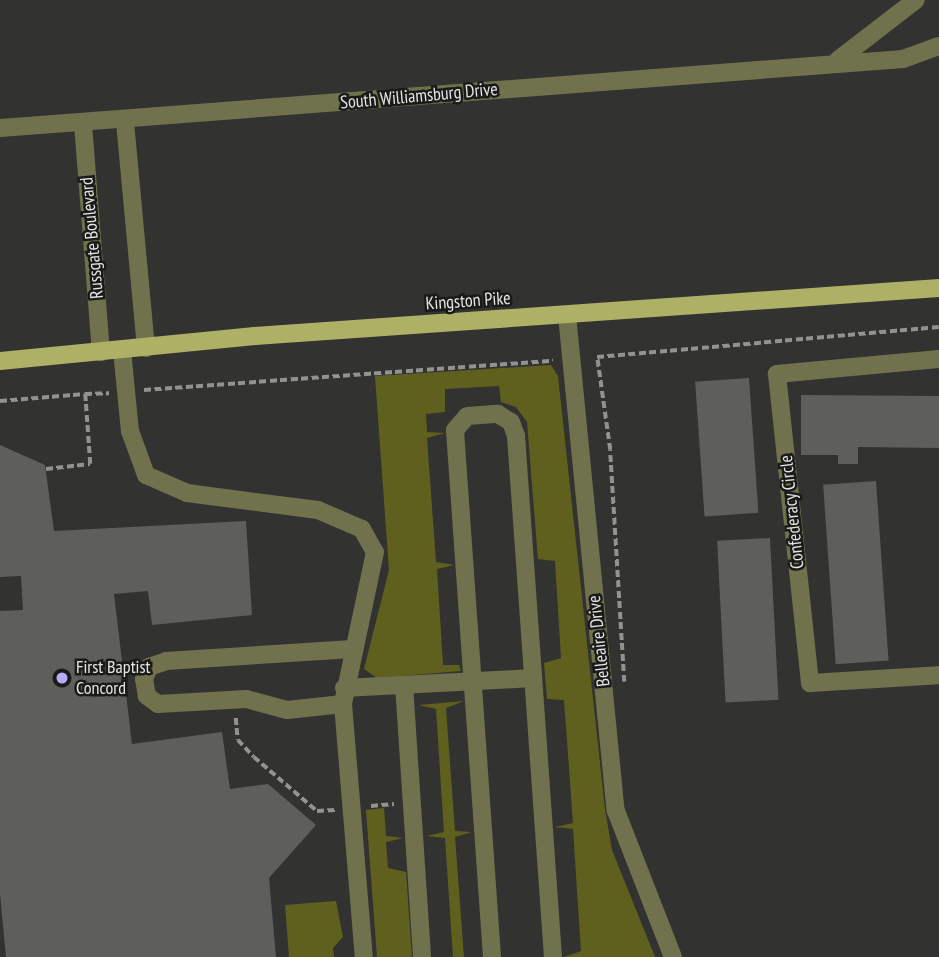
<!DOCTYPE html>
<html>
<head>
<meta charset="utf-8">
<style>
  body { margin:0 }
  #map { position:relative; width:939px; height:957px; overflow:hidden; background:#323330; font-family:"PT Sans Narrow",sans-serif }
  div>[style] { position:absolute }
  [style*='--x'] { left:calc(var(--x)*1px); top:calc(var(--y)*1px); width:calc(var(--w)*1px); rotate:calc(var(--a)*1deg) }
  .green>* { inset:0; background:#60601e }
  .building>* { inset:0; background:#5e5e5b; transform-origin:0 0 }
  .path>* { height:3.5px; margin-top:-1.75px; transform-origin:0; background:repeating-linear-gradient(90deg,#929390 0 7px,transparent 0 10.5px) }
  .minor>* { height:18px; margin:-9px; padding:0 9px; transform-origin:9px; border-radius:9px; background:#70724e }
  .major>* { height:18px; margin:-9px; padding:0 9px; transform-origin:9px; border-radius:9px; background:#aeb065 }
  .dots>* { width:19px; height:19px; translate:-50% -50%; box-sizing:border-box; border:4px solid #1a1a19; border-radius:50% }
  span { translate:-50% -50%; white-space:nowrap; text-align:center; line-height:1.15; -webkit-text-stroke:5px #1a1a19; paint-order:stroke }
  .street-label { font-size:18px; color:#e5e5e3 }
  .poi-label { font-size:18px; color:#e5e5e3 }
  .left { translate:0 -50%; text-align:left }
</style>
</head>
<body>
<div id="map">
  <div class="green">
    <div style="clip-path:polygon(551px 365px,558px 376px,605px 809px,612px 850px,655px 957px,564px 957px,581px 951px,573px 829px,555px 827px,573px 823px,564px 700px,547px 699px,544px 663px,561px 658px,555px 561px,538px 559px,527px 422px,516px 407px,501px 402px,499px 386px,445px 389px,445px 412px,426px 414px,427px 432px,445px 433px,427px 438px,436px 562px,454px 565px,437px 569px,443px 665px,459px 665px,461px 671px,377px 678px,364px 669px,389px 570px,375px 376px)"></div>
    <div style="clip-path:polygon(464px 701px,446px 708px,455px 831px,472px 832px,455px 837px,464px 957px,453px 957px,445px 838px,427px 836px,444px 832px,436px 709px,419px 705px)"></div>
    <div style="clip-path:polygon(384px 808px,386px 836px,403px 838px,386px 842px,388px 868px,406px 872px,412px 957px,377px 957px,366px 810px)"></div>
    <div style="clip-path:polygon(336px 901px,343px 937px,333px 948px,334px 957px,289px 957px,285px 905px)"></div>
  </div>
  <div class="building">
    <div style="left:749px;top:378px;width:135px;height:54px;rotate:86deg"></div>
    <div style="clip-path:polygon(801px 395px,939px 396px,939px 448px,858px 447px,858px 464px,838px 464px,838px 455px,801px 455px)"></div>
    <div style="clip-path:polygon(0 445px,45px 465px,54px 531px,246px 521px,252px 615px,152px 625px,148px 591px,114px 594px,132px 744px,222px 732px,230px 789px,268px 784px,316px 825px,269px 878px,276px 957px,6px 957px,0 894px,0 611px,23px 610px,21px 576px,0 577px)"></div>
    <div style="left:876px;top:481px;width:180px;height:53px;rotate:86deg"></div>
    <div style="left:770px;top:538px;width:162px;height:53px;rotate:87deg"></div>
  </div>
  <div class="path">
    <div style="--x:144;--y:390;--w:410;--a:-4.1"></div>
    <div style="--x:0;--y:401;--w:85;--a:-4.7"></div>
    <div style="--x:46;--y:469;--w:44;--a:-6.5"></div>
    <div style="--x:90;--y:464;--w:70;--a:-94.1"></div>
    <div style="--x:85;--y:394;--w:24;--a:-2"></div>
    <div style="--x:624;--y:682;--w:232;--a:-93.5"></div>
    <div style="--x:610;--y:450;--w:94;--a:-98"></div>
    <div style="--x:597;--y:357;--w:343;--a:-5"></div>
    <div style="--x:236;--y:718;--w:22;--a:85"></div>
    <div style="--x:238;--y:740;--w:23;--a:47"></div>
    <div style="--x:254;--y:757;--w:83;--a:40.6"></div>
    <div style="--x:317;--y:811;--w:18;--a:-3"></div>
    <div style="--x:371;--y:806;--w:23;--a:-5"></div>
  </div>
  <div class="minor">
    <div style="--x:838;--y:60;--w:98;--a:-37.6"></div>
    <div style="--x:125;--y:122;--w:227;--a:84.7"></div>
    <div style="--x:83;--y:124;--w:229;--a:85.5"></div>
    <div style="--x:0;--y:128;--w:906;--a:-4.37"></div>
    <div style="--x:903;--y:59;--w:38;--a:-20"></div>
    <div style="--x:567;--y:315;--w:498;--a:84.4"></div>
    <div style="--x:616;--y:811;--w:157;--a:68.7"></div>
    <div style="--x:122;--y:350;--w:81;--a:84.4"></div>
    <div style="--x:130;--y:431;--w:47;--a:70"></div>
    <div style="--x:146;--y:475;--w:45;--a:23.7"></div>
    <div style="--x:187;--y:493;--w:132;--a:7.4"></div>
    <div style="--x:318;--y:510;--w:48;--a:23.4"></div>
    <div style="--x:362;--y:529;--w:26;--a:61"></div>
    <div style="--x:375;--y:552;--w:155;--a:101.9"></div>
    <div style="--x:343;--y:704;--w:254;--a:85.3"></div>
    <div style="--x:939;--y:359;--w:163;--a:174.7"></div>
    <div style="--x:777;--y:374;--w:311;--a:83.9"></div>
    <div style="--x:810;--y:683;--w:129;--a:-3.5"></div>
    <div style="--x:404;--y:685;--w:273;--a:86.2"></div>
    <div style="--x:344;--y:688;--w:189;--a:-3"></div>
    <div style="--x:343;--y:704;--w:56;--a:173.9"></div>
    <div style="--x:287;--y:710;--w:42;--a:-165"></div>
    <div style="--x:246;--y:699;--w:88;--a:176.7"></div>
    <div style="--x:158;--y:704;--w:14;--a:-144"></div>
    <div style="--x:147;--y:696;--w:17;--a:-100"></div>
    <div style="--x:144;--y:679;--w:13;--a:-67"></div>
    <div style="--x:149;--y:667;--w:18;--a:-19"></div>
    <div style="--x:166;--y:661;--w:187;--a:-3.7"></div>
    <div style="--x:492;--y:957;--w:528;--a:-94.02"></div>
    <div style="--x:455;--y:430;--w:18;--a:-49"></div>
    <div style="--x:467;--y:416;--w:31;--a:-4"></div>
    <div style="--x:498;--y:414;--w:15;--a:32"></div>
    <div style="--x:511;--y:422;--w:15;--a:70"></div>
    <div style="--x:516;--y:436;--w:522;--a:85.94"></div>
  </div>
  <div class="major">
    <div style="--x:0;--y:361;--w:256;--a:-5.6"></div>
    <div style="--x:255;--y:336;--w:686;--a:-4.01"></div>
  </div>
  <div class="dots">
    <div style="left:62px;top:678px;background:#b6acf8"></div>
  </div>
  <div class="street-label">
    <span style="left:419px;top:96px;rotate:-5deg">South Williamsburg Drive</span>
    <span style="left:92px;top:238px;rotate:-95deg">Russgate Boulevard</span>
    <span style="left:468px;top:301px;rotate:-4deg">Kingston Pike</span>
    <span style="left:792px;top:512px;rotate:-96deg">Confederacy Circle</span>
    <span style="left:599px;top:641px;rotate:-96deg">Belleaire Drive</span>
  </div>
  <div class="poi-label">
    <span class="left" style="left:76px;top:678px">First Baptist<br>Concord</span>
  </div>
</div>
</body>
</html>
